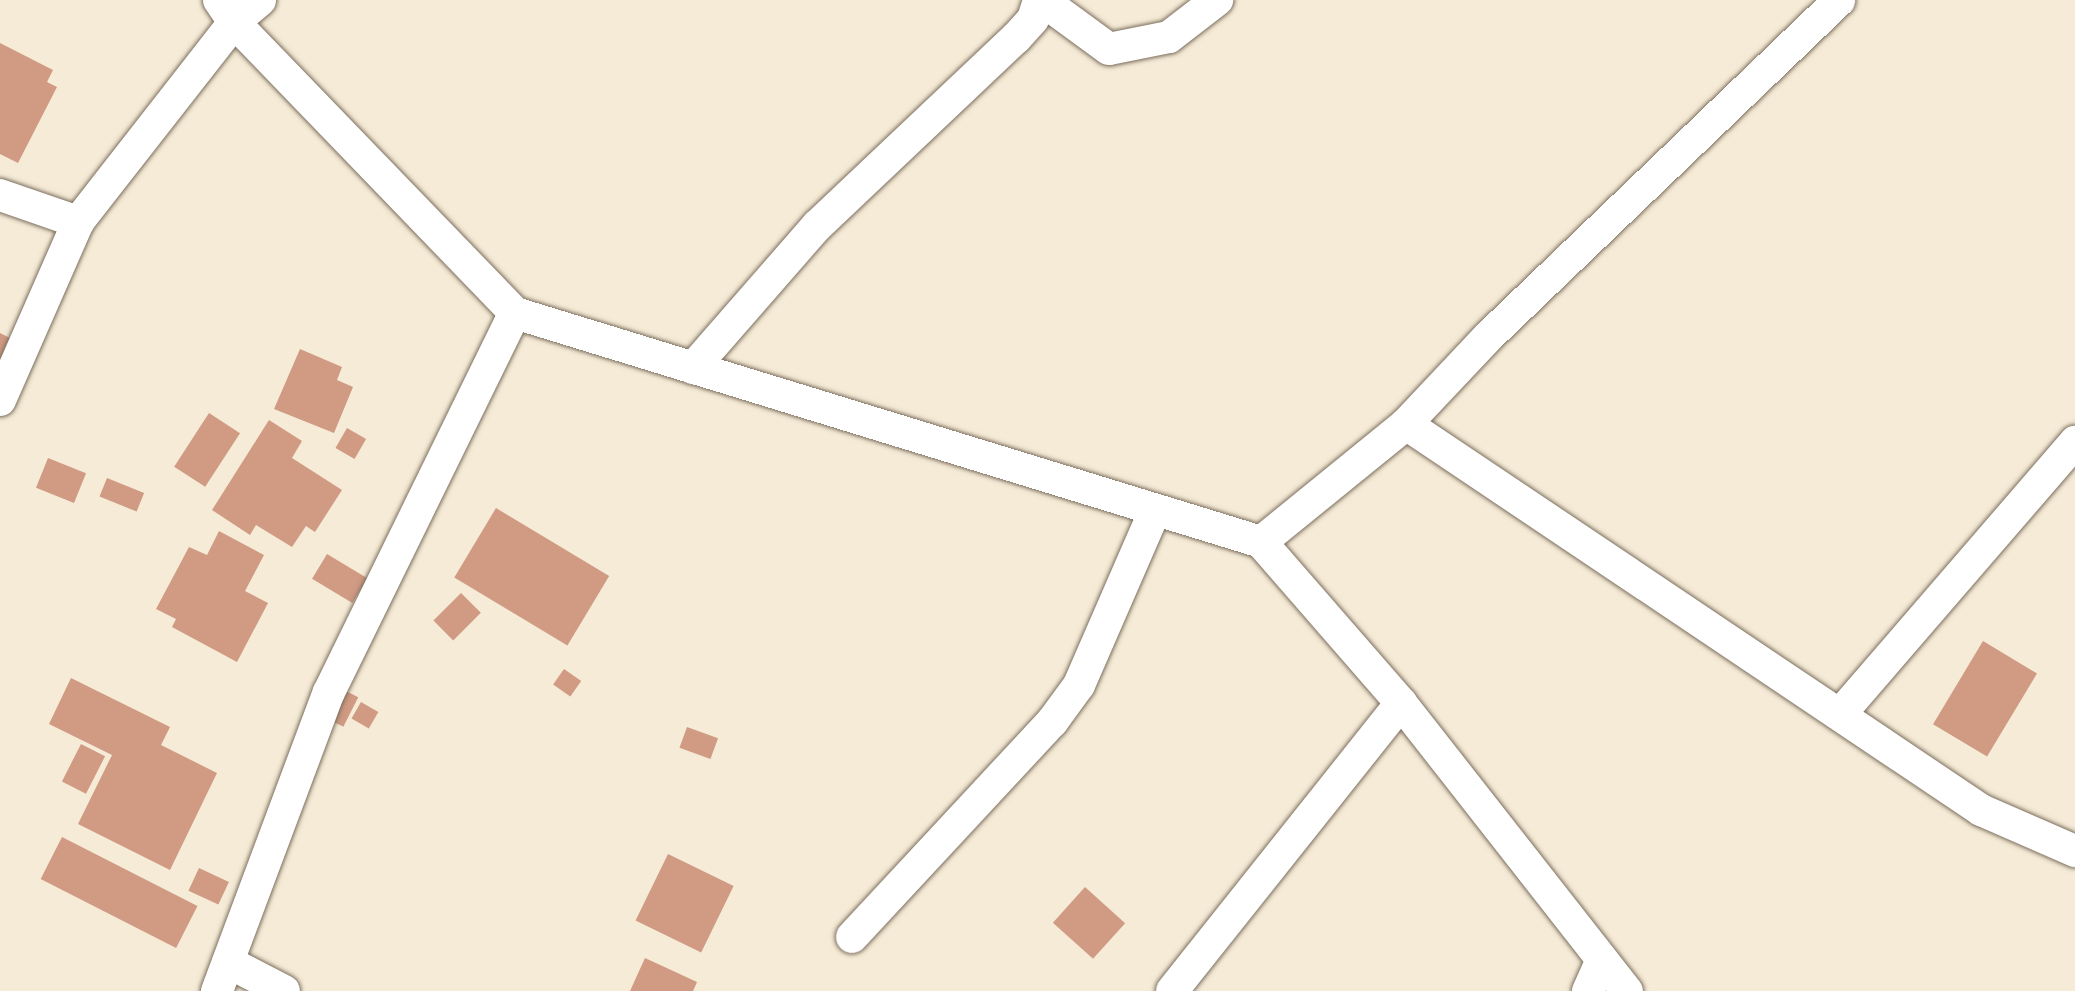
<!DOCTYPE html>
<html>
<head>
<meta charset="utf-8">
<style>
  body { margin:0 }
  #map { position:relative; width:2075px; height:991px; overflow:hidden; background:#f5ebd6; font-family:Itim,sans-serif }
  div>[style] { position:absolute }
  [style*='--x'] { left:calc(var(--x)*1px); top:calc(var(--y)*1px); width:calc(var(--w)*1px); rotate:calc(var(--a)*1deg) }
  .building>* { inset:0; background:#d09a83; transform-origin:0 0 }
  .roads { filter:drop-shadow(0 0 2px #7c6e5e) drop-shadow(0 0 2px #7c6e5e) }
  .street>* { height:32px; margin:-16px; padding:0 16px; transform-origin:16px; border-radius:16px; background:#fff }
  span { translate:-50% -50%; white-space:nowrap; text-align:center; line-height:1.15; -webkit-text-stroke:8px #fff; paint-order:stroke }
</style>
</head>
<body>
<div id="map">
  <div class="building">
    <div style="clip-path:polygon(0 43px,53px 70px,47px 82px,57px 87px,18px 163px,0 154px)"></div>
    <div style="clip-path:polygon(0 333px,18px 342px,8px 363px,0 359px)"></div>
    <div style="clip-path:polygon(300px 349px,342px 367px,337px 380px,353px 387px,334px 433px,274px 409px)"></div>
    <div style="left:209px;top:413px;width:37px;height:64px;rotate:33deg"></div>
    <div style="clip-path:polygon(269px 420px,302px 441px,292px 458px,342px 490px,315px 532px,306px 526px,292px 547px,256px 525px,250px 535px,212px 510px)"></div>
    <div style="left:347px;top:428px;width:22px;height:23px;rotate:30deg"></div>
    <div style="left:48px;top:458px;width:41px;height:32px;rotate:22deg"></div>
    <div style="left:107px;top:478px;width:40px;height:20px;rotate:22deg"></div>
    <div style="left:496px;top:508px;width:132px;height:81px;rotate:31deg"></div>
    <div style="clip-path:polygon(219px 531px,264px 555px,245px 591px,268px 603px,237px 662px,172px 627px,176px 619px,156px 609px,189px 547px,207px 555px)"></div>
    <div style="left:327px;top:554px;width:47px;height:29px;rotate:31deg"></div>
    <div style="left:461px;top:593px;width:28px;height:39px;rotate:45deg"></div>
    <div style="left:1983px;top:641px;width:63px;height:97px;rotate:31deg"></div>
    <div style="left:564px;top:669px;width:21px;height:19px;rotate:35deg"></div>
    <div style="clip-path:polygon(71px 678px,170px 727px,161px 745px,217px 773px,170px 870px,78px 824px,112px 755px,49px 724px)"></div>
    <div style="left:336px;top:686px;width:25px;height:33px;rotate:27deg"></div>
    <div style="left:361px;top:702px;width:20px;height:19px;rotate:30deg"></div>
    <div style="left:687px;top:727px;width:33px;height:22px;rotate:20deg"></div>
    <div style="left:81px;top:744px;width:27px;height:42px;rotate:27deg"></div>
    <div style="left:62px;top:837px;width:152px;height:47px;rotate:27deg"></div>
    <div style="left:668px;top:854px;width:73px;height:74px;rotate:26deg"></div>
    <div style="left:199px;top:868px;width:33px;height:25px;rotate:25deg"></div>
    <div style="left:1085px;top:887px;width:54px;height:48px;rotate:42deg"></div>
    <div style="clip-path:polygon(645px 958px,697px 982px,693px 991px,630px 991px)"></div>
  </div>
  <div class="roads">
    <div class="street">
      <div style="--x:219;--y:0;--w:27;--a:56"></div>
      <div style="--x:234;--y:22;--w:405;--a:46"></div>
      <div style="--x:515;--y:313;--w:780;--a:17.06"></div>
      <div style="--x:1261;--y:542;--w:213;--a:49"></div>
      <div style="--x:1401;--y:703;--w:366;--a:51.9"></div>
      <div style="--x:1042;--y:0;--w:83;--a:36.2"></div>
      <div style="--x:1109;--y:49;--w:61;--a:-11.3"></div>
      <div style="--x:1169;--y:37;--w:61;--a:-37.6"></div>
      <div style="--x:0;--y:195;--w:83;--a:19.1"></div>
      <div style="--x:693;--y:368;--w:189;--a:-48.9"></div>
      <div style="--x:817;--y:226;--w:274;--a:-43.4"></div>
      <div style="--x:1016;--y:38;--w:25;--a:-48"></div>
      <div style="--x:1033;--y:19;--w:20;--a:-72"></div>
      <div style="--x:0;--y:400;--w:194;--a:-66.3"></div>
      <div style="--x:78;--y:222;--w:254;--a:-52"></div>
      <div style="--x:234;--y:22;--w:34;--a:-40"></div>
      <div style="--x:1406;--y:424;--w:693;--a:33.87"></div>
      <div style="--x:1981;--y:810;--w:103;--a:23.6"></div>
      <div style="--x:1261;--y:542;--w:187;--a:-39.1"></div>
      <div style="--x:1406;--y:424;--w:118;--a:-46.7"></div>
      <div style="--x:1487;--y:338;--w:488;--a:-43.8"></div>
      <div style="--x:1842;--y:712;--w:357;--a:-49.2"></div>
      <div style="--x:852;--y:937;--w:294;--a:-47.1"></div>
      <div style="--x:1052;--y:722;--w:46;--a:-53.9"></div>
      <div style="--x:1079;--y:685;--w:191;--a:-66.5"></div>
      <div style="--x:228;--y:962;--w:63;--a:27.4"></div>
      <div style="--x:217;--y:991;--w:319;--a:-69.5"></div>
      <div style="--x:329;--y:692;--w:422;--a:-63.9"></div>
      <div style="--x:1172;--y:991;--w:368;--a:-51.5"></div>
      <div style="--x:1588;--y:991;--w:34;--a:-66"></div>
    </div>
  </div>
</div>
</body>
</html>
